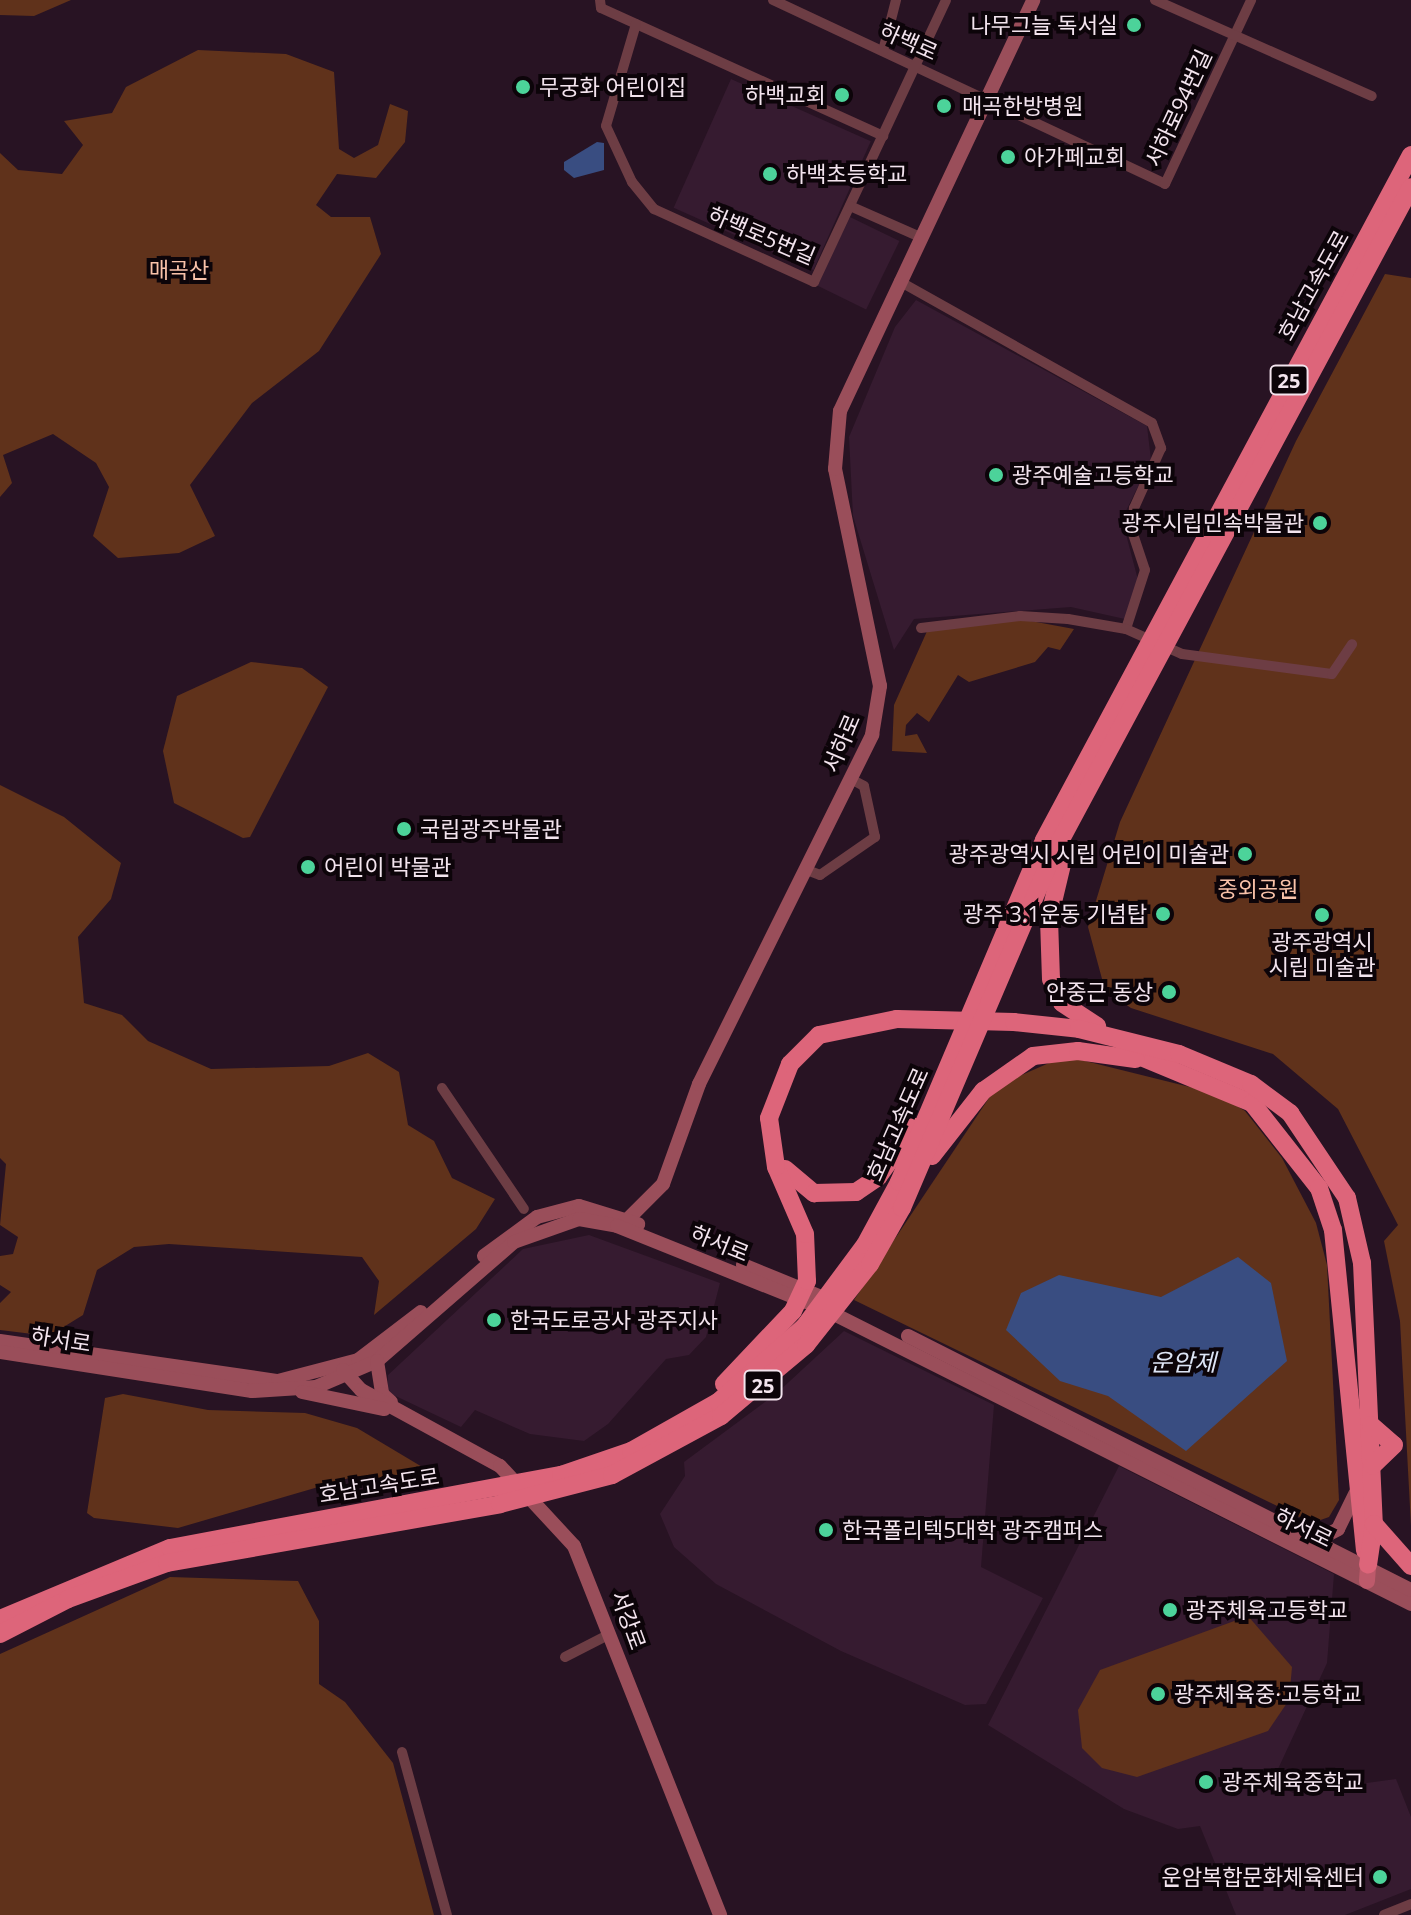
<!DOCTYPE html>
<html>
<head>
<meta charset="utf-8">
<style>
  body { margin:0 }
  #map { position:relative; width:1411px; height:1915px; overflow:hidden; background:#281323; font-family:"Open Sans","Noto Sans KR",sans-serif }
  div>[style] { position:absolute }
  [style*='--x'] { left:calc(var(--x)*1px); top:calc(var(--y)*1px); width:calc(var(--w)*1px); rotate:calc(var(--a)*1deg) }
  .built>* { inset:0; background:#361b30; transform-origin:0 0 }
  .green>* { inset:0; background:#60321b }
  .water>* { inset:0; background:#394d81 }
  .street>* { height:10px; margin:-5px; padding:0 5px; transform-origin:5px; border-radius:5px; background:#6d3d44 }
  .secondary>* { height:14px; margin:-7px; padding:0 7px; transform-origin:7px; border-radius:7px; background:#9a4e5a }
  .primary>* { height:16px; margin:-8px; padding:0 8px; transform-origin:8px; border-radius:8px; background:#bd5a6b }
  .highway>* { height:18px; margin:-9px; padding:0 9px; transform-origin:9px; border-radius:9px; background:#dd657a }
  .dots>* { width:22px; height:22px; translate:-50% -50%; box-sizing:border-box; border:4px solid #0c0409; border-radius:50% }
  span { translate:-50% -50%; white-space:nowrap; text-align:center; line-height:1.15; -webkit-text-stroke:8px #0c0409; paint-order:stroke }
  .shield-label span { padding:2px 6px; background:#0c0409; border:2px solid; border-radius:6px; -webkit-text-stroke-width:0 }
  .shield-label { font-size:20px; color:#f3e4ee; font-weight:700 }
  .poi-label { font-size:22px; color:#f3e4ee }
  .right { translate:-100% -50%; text-align:right }
  .left { translate:0 -50%; text-align:left }
  .street-label { font-size:22px; color:#f3e4ee }
  .park-label { font-size:22px; color:#f9c2a9 }
  .water-label { font-size:24px; color:#dde4f5; font-style:italic }
</style>
</head>
<body>
<div id="map">
  <div class="built">
    <div style="left:731px;top:79px;width:153px;height:141px;rotate:24deg"></div>
    <div style="left:850px;top:217px;width:55px;height:76px;rotate:26deg"></div>
    <div style="clip-path:polygon(916px 300px,1147px 426px,1151px 460px,1122px 519px,1138px 580px,1125px 619px,1071px 607px,914px 619px,894px 650px,853px 516px,849px 437px,895px 327px)"></div>
    <div style="clip-path:polygon(589px 1235px,720px 1283px,706px 1337px,689px 1355px,666px 1359px,608px 1424px,584px 1441px,530px 1434px,475px 1410px,461px 1427px,387px 1392px,388px 1375px,523px 1249px)"></div>
    <div style="clip-path:polygon(844px 1331px,994px 1405px,981px 1567px,1043px 1598px,986px 1704px,965px 1705px,841px 1651px,716px 1584px,674px 1547px,660px 1514px,685px 1476px,684px 1462px,777px 1393px)"></div>
    <div style="clip-path:polygon(1119px 1466px,1334px 1574px,1327px 1663px,1272px 1782px,1293px 1793px,1396px 1779px,1411px 1817px,1411px 1889px,1345px 1915px,1236px 1915px,1200px 1826px,1178px 1829px,1124px 1809px,988px 1725px)"></div>
  </div>
  <div class="green">
    <div style="clip-path:polygon(0 0,71px 0,34px 16px,0 15px)"></div>
    <div style="clip-path:polygon(198px 50px,286px 54px,334px 72px,339px 149px,354px 158px,378px 145px,390px 104px,408px 111px,405px 142px,376px 178px,337px 174px,316px 205px,331px 217px,370px 217px,381px 254px,319px 351px,252px 403px,190px 485px,215px 536px,179px 553px,118px 558px,93px 536px,109px 487px,96px 463px,53px 434px,3px 455px,12px 483px,0 497px,0 153px,18px 170px,62px 174px,83px 145px,64px 121px,112px 113px,126px 87px)"></div>
    <div style="clip-path:polygon(1385px 274px,1411px 278px,1411px 1526px,1400px 1321px,1384px 1241px,1398px 1225px,1338px 1109px,1273px 1054px,1131px 1008px,1105px 990px,1088px 927px,1120px 822px,1296px 441px)"></div>
    <div style="clip-path:polygon(1020px 619px,1074px 629px,1060px 650px,1048px 647px,1035px 662px,969px 682px,958px 675px,929px 722px,917px 713px,906px 725px,905px 736px,917px 734px,927px 753px,892px 751px,894px 705px,928px 629px)"></div>
    <div style="clip-path:polygon(251px 662px,302px 668px,328px 687px,250px 837px,243px 838px,174px 803px,163px 751px,177px 696px)"></div>
    <div style="clip-path:polygon(0 785px,64px 817px,121px 863px,111px 899px,78px 937px,84px 1003px,122px 1015px,148px 1041px,211px 1069px,329px 1066px,368px 1053px,399px 1072px,408px 1125px,434px 1141px,452px 1178px,495px 1199px,476px 1229px,374px 1315px,379px 1281px,362px 1257px,169px 1244px,134px 1247px,97px 1270px,83px 1315px,49px 1336px,0 1330px,0 1303px,11px 1292px,0 1285px,0 1256px,13px 1254px,18px 1237px,0 1225px,6px 1164px,0 1158px)"></div>
    <div style="clip-path:polygon(1065px 1056px,1218px 1094px,1245px 1111px,1282px 1158px,1316px 1223px,1327px 1265px,1339px 1500px,1329px 1517px,1312px 1523px,854px 1300px,997px 1086px)"></div>
    <div style="clip-path:polygon(123px 1394px,208px 1410px,305px 1413px,357px 1428px,429px 1471px,391px 1481px,356px 1476px,178px 1528px,94px 1518px,87px 1513px,105px 1398px)"></div>
    <div style="clip-path:polygon(170px 1577px,298px 1581px,319px 1621px,319px 1684px,345px 1702px,393px 1763px,434px 1915px,0 1915px,0 1654px)"></div>
    <div style="clip-path:polygon(1248px 1616px,1292px 1667px,1289px 1700px,1268px 1731px,1137px 1777px,1102px 1768px,1082px 1748px,1078px 1710px,1100px 1670px)"></div>
  </div>
  <div class="water">
    <div style="clip-path:polygon(597px 142px,604px 143px,604px 170px,574px 178px,564px 170px,564px 162px)"></div>
    <div style="clip-path:polygon(1238px 1257px,1271px 1283px,1287px 1361px,1186px 1451px,1108px 1396px,1060px 1381px,1006px 1330px,1021px 1293px,1059px 1275px,1161px 1297px)"></div>
  </div>
  <div class="street">
    <div style="--x:600;--y:0;--w:8;--a:83"></div>
    <div style="--x:601;--y:8;--w:310;--a:24.4"></div>
    <div style="--x:773;--y:0;--w:433;--a:25.1"></div>
    <div style="--x:1165;--y:184;--w:203;--a:-64.9"></div>
    <div style="--x:1155;--y:0;--w:237;--a:23.9"></div>
    <div style="--x:636;--y:24;--w:106;--a:106.4"></div>
    <div style="--x:606;--y:126;--w:62;--a:65.1"></div>
    <div style="--x:632;--y:182;--w:35;--a:51"></div>
    <div style="--x:654;--y:209;--w:176;--a:24.5"></div>
    <div style="--x:814;--y:282;--w:311;--a:-64.9"></div>
    <div style="--x:883;--y:51;--w:53;--a:-75.7"></div>
    <div style="--x:850;--y:206;--w:77;--a:23.9"></div>
    <div style="--x:899;--y:281;--w:290;--a:29.3"></div>
    <div style="--x:1152;--y:423;--w:27;--a:70"></div>
    <div style="--x:1161;--y:448;--w:66;--a:114.2"></div>
    <div style="--x:1134;--y:508;--w:23;--a:95"></div>
    <div style="--x:1132;--y:531;--w:41;--a:71.6"></div>
    <div style="--x:1145;--y:570;--w:62;--a:107.9"></div>
    <div style="--x:921;--y:628;--w:100;--a:-6.9"></div>
    <div style="--x:1020;--y:616;--w:48;--a:3.6"></div>
    <div style="--x:1068;--y:619;--w:59;--a:9.8"></div>
    <div style="--x:1126;--y:629;--w:61;--a:24.1"></div>
    <div style="--x:1182;--y:654;--w:151;--a:7.6"></div>
    <div style="--x:1332;--y:674;--w:36;--a:-56"></div>
    <div style="--x:807;--y:870;--w:14;--a:21"></div>
    <div style="--x:820;--y:875;--w:67;--a:-34.6"></div>
    <div style="--x:875;--y:837;--w:52;--a:-102.2"></div>
    <div style="--x:864;--y:786;--w:15;--a:-152"></div>
    <div style="--x:442;--y:1088;--w:146;--a:55.9"></div>
    <div style="--x:565;--y:1657;--w:51;--a:-27.1"></div>
    <div style="--x:402;--y:1752;--w:169;--a:74.6"></div>
    <div style="--x:1384;--y:1915;--w:29;--a:-22"></div>
  </div>
  <div class="secondary">
    <div style="--x:624;--y:1223;--w:55;--a:-45"></div>
    <div style="--x:663;--y:1184;--w:106;--a:-70.2"></div>
    <div style="--x:699;--y:1084;--w:390;--a:-63.6"></div>
    <div style="--x:872;--y:735;--w:50;--a:-80.7"></div>
    <div style="--x:880;--y:686;--w:222;--a:-101.7"></div>
    <div style="--x:835;--y:469;--w:58;--a:-85.1"></div>
    <div style="--x:840;--y:411;--w:454;--a:-64.8"></div>
    <div style="--x:484;--y:1256;--w:66;--a:-36.3"></div>
    <div style="--x:537;--y:1217;--w:43;--a:-14.7"></div>
    <div style="--x:579;--y:1206;--w:62;--a:17"></div>
    <div style="--x:743;--y:1265;--w:95;--a:22.2"></div>
    <div style="--x:826;--y:1310;--w:655;--a:26.68"></div>
    <div style="--x:908;--y:1336;--w:563;--a:26.79"></div>
    <div style="--x:0;--y:1341;--w:281;--a:8.2"></div>
    <div style="--x:278;--y:1381;--w:83;--a:-14.7"></div>
    <div style="--x:358;--y:1360;--w:79;--a:-37.3"></div>
    <div style="--x:0;--y:1352;--w:255;--a:8.8"></div>
    <div style="--x:252;--y:1391;--w:64;--a:-3.6"></div>
    <div style="--x:316;--y:1387;--w:66;--a:-23.1"></div>
    <div style="--x:377;--y:1361;--w:181;--a:-41"></div>
    <div style="--x:514;--y:1242;--w:69;--a:-19.5"></div>
    <div style="--x:579;--y:1219;--w:39;--a:10"></div>
    <div style="--x:617;--y:1226;--w:204;--a:21.9"></div>
    <div style="--x:377;--y:1361;--w:33;--a:81"></div>
    <div style="--x:382;--y:1394;--w:12;--a:42"></div>
    <div style="--x:343;--y:1370;--w:27;--a:48"></div>
    <div style="--x:361;--y:1390;--w:158;--a:28.7"></div>
    <div style="--x:500;--y:1466;--w:109;--a:47.2"></div>
    <div style="--x:574;--y:1546;--w:397;--a:68.4"></div>
    <div style="--x:302;--y:1392;--w:84;--a:11.7"></div>
    <div style="--x:1313;--y:1542;--w:28;--a:-27"></div>
    <div style="--x:1338;--y:1529;--w:39;--a:-64"></div>
  </div>
  <div class="primary">
    <div style="--x:1367;--y:1581;--w:16;--a:-86"></div>
  </div>
  <div class="highway">
    <div style="--x:1064;--y:856;--w:65;--a:103.4"></div>
    <div style="--x:1049;--y:919;--w:60;--a:88.1"></div>
    <div style="--x:1051;--y:979;--w:26;--a:65"></div>
    <div style="--x:1062;--y:1003;--w:42;--a:33.3"></div>
    <div style="--x:1124;--y:1050;--w:139;--a:22.5"></div>
    <div style="--x:1252;--y:1103;--w:108;--a:51.8"></div>
    <div style="--x:1319;--y:1188;--w:44;--a:71.6"></div>
    <div style="--x:1333;--y:1230;--w:322;--a:84.3"></div>
    <div style="--x:932;--y:1156;--w:83;--a:-51.9"></div>
    <div style="--x:983;--y:1091;--w:61;--a:-35"></div>
    <div style="--x:1033;--y:1056;--w:45;--a:-6.3"></div>
    <div style="--x:1078;--y:1051;--w:58;--a:8"></div>
    <div style="--x:785;--y:1169;--w:38;--a:40"></div>
    <div style="--x:814;--y:1193;--w:42;--a:-1.4"></div>
    <div style="--x:856;--y:1192;--w:27;--a:-34"></div>
    <div style="--x:878;--y:1177;--w:62;--a:-54.2"></div>
    <div style="--x:724;--y:1384;--w:100;--a:-46.6"></div>
    <div style="--x:793;--y:1311;--w:33;--a:-65"></div>
    <div style="--x:807;--y:1281;--w:47;--a:-92.4"></div>
    <div style="--x:805;--y:1234;--w:73;--a:-113.4"></div>
    <div style="--x:776;--y:1167;--w:49;--a:-98.1"></div>
    <div style="--x:769;--y:1118;--w:58;--a:-68.7"></div>
    <div style="--x:790;--y:1064;--w:41;--a:-45"></div>
    <div style="--x:819;--y:1035;--w:80;--a:-11.6"></div>
    <div style="--x:897;--y:1019;--w:117;--a:1.5"></div>
    <div style="--x:1014;--y:1022;--w:65;--a:6.1"></div>
    <div style="--x:1079;--y:1029;--w:103;--a:14"></div>
    <div style="--x:1179;--y:1054;--w:78;--a:22.6"></div>
    <div style="--x:1251;--y:1084;--w:49;--a:36.6"></div>
    <div style="--x:1290;--y:1113;--w:102;--a:56.2"></div>
    <div style="--x:1347;--y:1198;--w:67;--a:77"></div>
    <div style="--x:1362;--y:1263;--w:261;--a:87.4"></div>
    <div style="--x:1374;--y:1524;--w:41;--a:98.3"></div>
    <div style="--x:1371;--y:1425;--w:30;--a:41"></div>
    <div style="--x:1394;--y:1445;--w:30;--a:136"></div>
    <div style="--x:1374;--y:1524;--w:56;--a:48.6"></div>
    <div style="--x:0;--y:1619;--w:184;--a:-22.7"></div>
    <div style="--x:170;--y:1548;--w:398;--a:-10.6"></div>
    <div style="--x:561;--y:1475;--w:74;--a:-18.9"></div>
    <div style="--x:631;--y:1451;--w:100;--a:-29.4"></div>
    <div style="--x:718;--y:1402;--w:114;--a:-41.1"></div>
    <div style="--x:804;--y:1327;--w:102;--a:-53.4"></div>
    <div style="--x:865;--y:1245;--w:72;--a:-61.6"></div>
    <div style="--x:899;--y:1182;--w:371;--a:-67"></div>
    <div style="--x:1044;--y:840;--w:777;--a:-61.82"></div>
    <div style="--x:0;--y:1634;--w:76;--a:-27.2"></div>
    <div style="--x:68;--y:1599;--w:105;--a:-20"></div>
    <div style="--x:167;--y:1563;--w:338;--a:-10"></div>
    <div style="--x:500;--y:1504;--w:116;--a:-14.5"></div>
    <div style="--x:612;--y:1475;--w:124;--a:-28.4"></div>
    <div style="--x:721;--y:1416;--w:111;--a:-39.9"></div>
    <div style="--x:806;--y:1345;--w:103;--a:-51.7"></div>
    <div style="--x:870;--y:1264;--w:64;--a:-60.3"></div>
    <div style="--x:902;--y:1208;--w:380;--a:-66.9"></div>
    <div style="--x:1051;--y:858;--w:761;--a:-61.79"></div>
  </div>
  <div class="dots">
    <div style="left:1134px;top:25px;background:#4cd39a"></div>
    <div style="left:523px;top:87px;background:#4cd39a"></div>
    <div style="left:842px;top:95px;background:#4cd39a"></div>
    <div style="left:944px;top:106px;background:#4cd39a"></div>
    <div style="left:1008px;top:157px;background:#4cd39a"></div>
    <div style="left:770px;top:174px;background:#4cd39a"></div>
    <div style="left:996px;top:475px;background:#4cd39a"></div>
    <div style="left:1320px;top:523px;background:#4cd39a"></div>
    <div style="left:404px;top:829px;background:#4cd39a"></div>
    <div style="left:1245px;top:854px;background:#4cd39a"></div>
    <div style="left:308px;top:867px;background:#4cd39a"></div>
    <div style="left:1163px;top:914px;background:#4cd39a"></div>
    <div style="left:1322px;top:915px;background:#4cd39a"></div>
    <div style="left:1169px;top:992px;background:#4cd39a"></div>
    <div style="left:494px;top:1320px;background:#4cd39a"></div>
    <div style="left:826px;top:1530px;background:#4cd39a"></div>
    <div style="left:1170px;top:1610px;background:#4cd39a"></div>
    <div style="left:1158px;top:1694px;background:#4cd39a"></div>
    <div style="left:1206px;top:1782px;background:#4cd39a"></div>
    <div style="left:1380px;top:1877px;background:#4cd39a"></div>
  </div>
  <div class="shield-label">
    <span style="left:1289px;top:380px">25</span>
    <span style="left:763px;top:1385px">25</span>
  </div>
  <div class="poi-label">
    <span class="right" style="left:1118px;top:25px">나무그늘 독서실</span>
    <span class="left" style="left:539px;top:87px">무궁화 어린이집</span>
    <span class="right" style="left:826px;top:95px">하백교회</span>
    <span class="left" style="left:962px;top:106px">매곡한방병원</span>
    <span class="left" style="left:1024px;top:157px">아가페교회</span>
    <span class="left" style="left:786px;top:174px">하백초등학교</span>
    <span class="left" style="left:1012px;top:475px">광주예술고등학교</span>
    <span class="right" style="left:1304px;top:523px">광주시립민속박물관</span>
    <span class="left" style="left:420px;top:829px">국립광주박물관</span>
    <span class="right" style="left:1229px;top:854px">광주광역시 시립 어린이 미술관</span>
    <span class="left" style="left:324px;top:867px">어린이 박물관</span>
    <span class="right" style="left:1147px;top:914px">광주 3.1운동 기념탑</span>
    <span style="left:1322px;top:954px">광주광역시<br>시립 미술관</span>
    <span class="right" style="left:1153px;top:992px">안중근 동상</span>
    <span class="left" style="left:510px;top:1320px">한국도로공사 광주지사</span>
    <span class="left" style="left:842px;top:1530px">한국폴리텍5대학 광주캠퍼스</span>
    <span class="left" style="left:1186px;top:1610px">광주체육고등학교</span>
    <span class="left" style="left:1174px;top:1694px">광주체육중·고등학교</span>
    <span class="left" style="left:1222px;top:1782px">광주체육중학교</span>
    <span class="right" style="left:1364px;top:1877px">운암복합문화체육센터</span>
  </div>
  <div class="street-label">
    <span style="left:909px;top:41px;rotate:24deg">하백로</span>
    <span style="left:1178px;top:108px;rotate:-65deg">서하로94번길</span>
    <span style="left:762px;top:235px;rotate:23deg">하백로5번길</span>
    <span style="left:1313px;top:285px;rotate:-61deg">호남고속도로</span>
    <span style="left:841px;top:743px;rotate:-67deg">서하로</span>
    <span style="left:897px;top:1124px;rotate:-66deg">호남고속도로</span>
    <span style="left:720px;top:1243px;rotate:22deg">하서로</span>
    <span style="left:61px;top:1339px;rotate:9deg">하서로</span>
    <span style="left:379px;top:1485px;rotate:-9deg">호남고속도로</span>
    <span style="left:1304px;top:1527px;rotate:26deg">하서로</span>
    <span style="left:629px;top:1620px;rotate:70deg">서강로</span>
  </div>
  <div class="park-label">
    <span style="left:179px;top:270px">매곡산</span>
    <span style="left:1258px;top:889px">중외공원</span>
  </div>
  <div class="water-label">
    <span style="left:1183px;top:1362px">운암제</span>
  </div>
</div>
</body>
</html>
